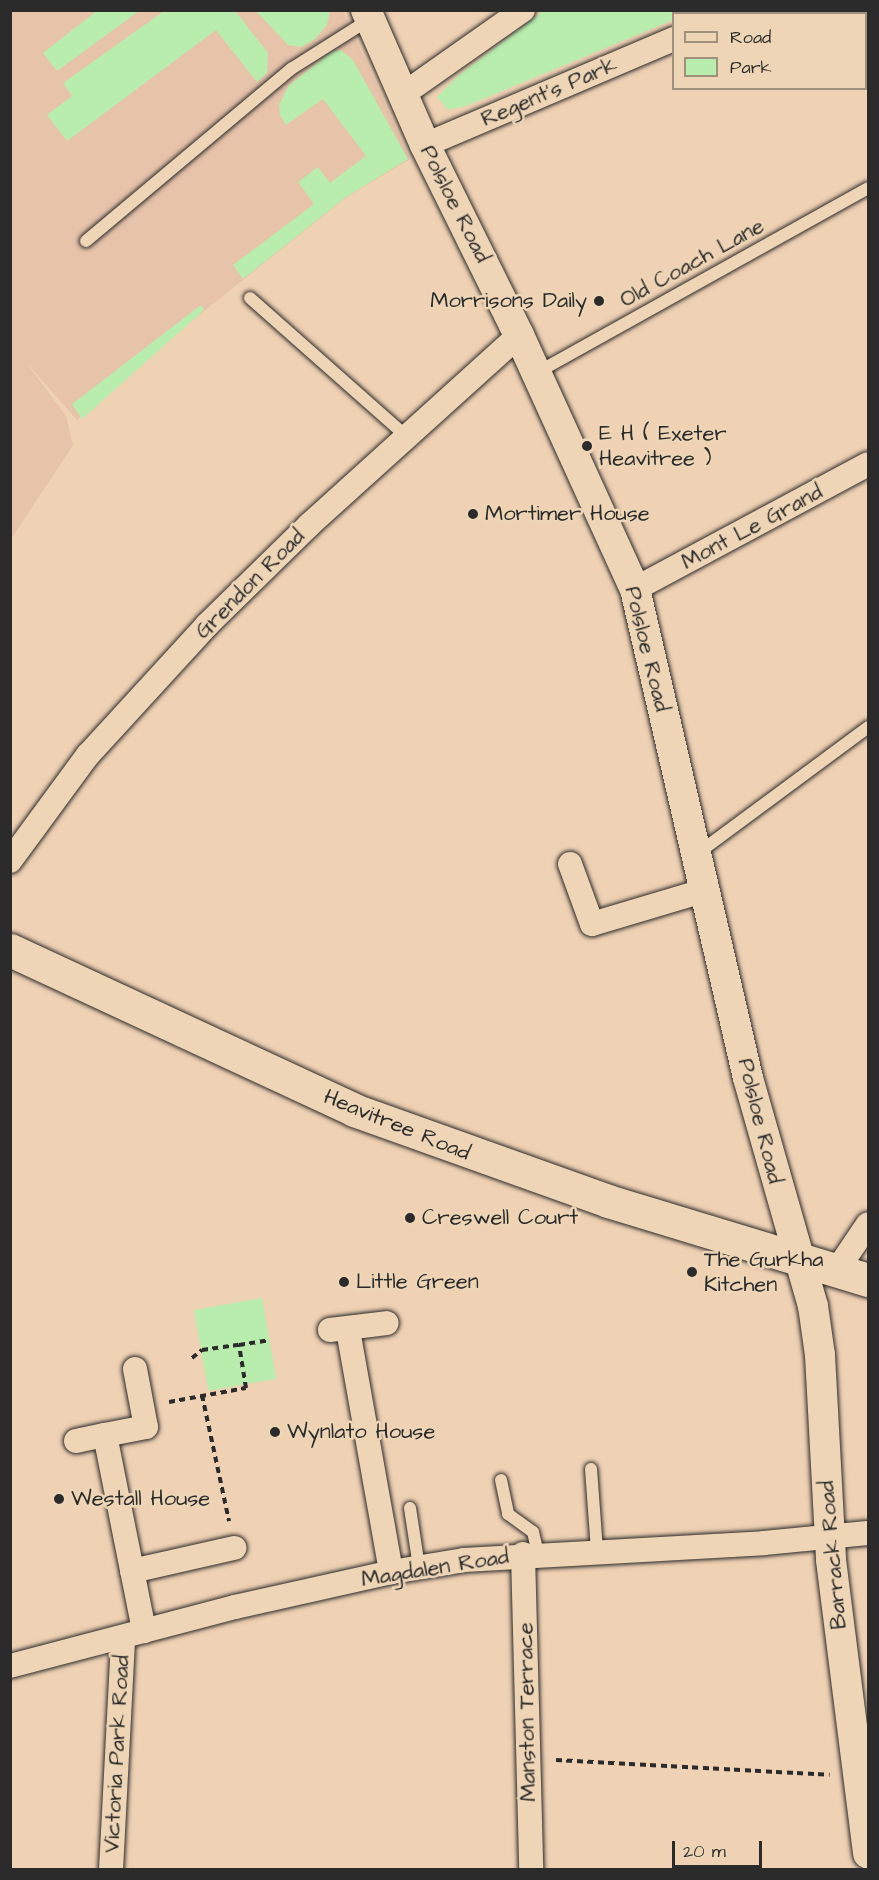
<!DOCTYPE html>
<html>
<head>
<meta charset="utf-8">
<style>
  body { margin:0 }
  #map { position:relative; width:879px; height:1880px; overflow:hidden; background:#efd1b3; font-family:"Architects Daughter",sans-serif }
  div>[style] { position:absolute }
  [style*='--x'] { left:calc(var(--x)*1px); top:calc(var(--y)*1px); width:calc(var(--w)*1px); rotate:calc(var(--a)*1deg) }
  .built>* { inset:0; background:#e6c3a9 }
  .green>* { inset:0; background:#b9edad; transform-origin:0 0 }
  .path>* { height:4px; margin-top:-2px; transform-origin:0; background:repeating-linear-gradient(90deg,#2b2b2b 0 6px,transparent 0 10.5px) }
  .roads { filter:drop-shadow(0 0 2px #2b2b2b) drop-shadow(0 0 2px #2b2b2b) }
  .service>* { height:12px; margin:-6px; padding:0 6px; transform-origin:6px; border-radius:6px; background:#edd5b5 }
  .minor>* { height:24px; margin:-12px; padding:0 12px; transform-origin:12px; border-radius:12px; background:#edd5b5 }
  .tertiary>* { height:30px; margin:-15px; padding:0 15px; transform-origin:15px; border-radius:15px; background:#edd5b5 }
  .secondary>* { height:33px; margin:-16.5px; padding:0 16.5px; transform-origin:16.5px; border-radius:16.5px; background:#edd5b5 }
  .dots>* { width:16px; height:16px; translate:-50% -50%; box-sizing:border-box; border:3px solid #edd5b5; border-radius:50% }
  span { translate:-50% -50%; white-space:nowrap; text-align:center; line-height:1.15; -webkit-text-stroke:5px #edd5b5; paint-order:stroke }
  .street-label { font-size:22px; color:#2b2b2b }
  .poi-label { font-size:22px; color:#2b2b2b }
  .right { translate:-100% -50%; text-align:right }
  .left { translate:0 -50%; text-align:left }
  .frame { position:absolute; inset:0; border:12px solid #2b2b2b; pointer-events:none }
  .legend { position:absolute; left:672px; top:12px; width:195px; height:78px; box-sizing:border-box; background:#edd5b5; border:2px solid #9f917e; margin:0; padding:8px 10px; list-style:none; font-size:18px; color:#2b2b2b }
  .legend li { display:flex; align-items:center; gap:12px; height:30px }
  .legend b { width:30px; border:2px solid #9f917e }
  .scale { position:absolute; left:672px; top:1841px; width:90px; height:27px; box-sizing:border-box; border:3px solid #2b2b2b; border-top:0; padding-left:8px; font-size:18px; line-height:21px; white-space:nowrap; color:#2b2b2b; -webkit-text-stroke:4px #edd5b5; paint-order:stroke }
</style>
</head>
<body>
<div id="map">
  <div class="built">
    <div style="clip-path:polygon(11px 11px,343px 11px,410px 159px,348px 196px,154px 351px,77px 420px,26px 362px,66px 416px,73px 445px,11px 539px)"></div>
  </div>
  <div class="green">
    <div style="clip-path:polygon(98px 10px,139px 11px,57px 71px,43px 53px)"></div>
    <div style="clip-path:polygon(164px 11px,236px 12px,268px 53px,267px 73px,257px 82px,216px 30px,67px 141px,47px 115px,72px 96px,63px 83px)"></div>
    <div style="clip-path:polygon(256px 11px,330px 11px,327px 25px,314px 40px,301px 47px,288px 45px)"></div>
    <div style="clip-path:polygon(543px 11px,697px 11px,674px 14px,673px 20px,466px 106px,448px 110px,437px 97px,459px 75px)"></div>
    <div style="clip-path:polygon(341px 50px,353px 60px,408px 159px,346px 197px,243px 279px,233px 265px,314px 204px,298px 182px,318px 167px,330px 183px,366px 156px,323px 99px,286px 125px,280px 115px,279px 105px,288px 86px,331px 52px)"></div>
    <div style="clip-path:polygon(201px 305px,204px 310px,82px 419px,72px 404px)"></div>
    <div style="left:262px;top:1298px;width:82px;height:69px;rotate:80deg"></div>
  </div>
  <div class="path">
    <div style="--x:148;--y:10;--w:1;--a:90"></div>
    <div style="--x:192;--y:1358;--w:13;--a:-39"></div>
    <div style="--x:202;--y:1350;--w:37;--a:-8"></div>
    <div style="--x:202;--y:1395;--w:129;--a:77.9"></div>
    <div style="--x:169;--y:1402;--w:78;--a:-10.3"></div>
    <div style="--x:246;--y:1388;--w:44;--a:-99.2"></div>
    <div style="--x:239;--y:1345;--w:30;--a:-9"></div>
    <div style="--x:556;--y:1760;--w:274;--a:3.1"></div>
  </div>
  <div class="roads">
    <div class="service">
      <div style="--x:86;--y:241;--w:268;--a:-40"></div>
      <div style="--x:291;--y:69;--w:93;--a:-32.3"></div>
      <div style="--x:250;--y:298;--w:208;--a:41.5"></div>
      <div style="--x:536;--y:373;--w:380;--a:-29.1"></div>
      <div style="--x:698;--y:853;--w:212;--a:-36.5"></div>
      <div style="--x:591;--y:1469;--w:82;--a:85.8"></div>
      <div style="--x:501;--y:1480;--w:35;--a:78"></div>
      <div style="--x:508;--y:1514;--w:31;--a:36"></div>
      <div style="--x:533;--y:1532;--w:22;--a:77"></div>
      <div style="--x:410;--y:1508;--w:60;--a:81.3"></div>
    </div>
    <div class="minor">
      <div style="--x:733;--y:14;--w:8;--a:-30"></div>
      <div style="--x:402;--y:95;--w:148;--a:-35.1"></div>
      <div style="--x:425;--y:145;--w:271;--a:-23.1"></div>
      <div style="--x:635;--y:589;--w:264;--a:-28.2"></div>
      <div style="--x:10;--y:861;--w:132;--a:-53.7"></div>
      <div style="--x:88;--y:755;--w:176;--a:-47.5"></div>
      <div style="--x:207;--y:625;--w:143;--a:-44.4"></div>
      <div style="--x:309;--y:525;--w:283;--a:-42.1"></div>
      <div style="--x:570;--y:864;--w:64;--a:69.9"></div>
      <div style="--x:592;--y:924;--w:119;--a:-16.6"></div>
      <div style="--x:837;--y:1270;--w:55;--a:-56"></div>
      <div style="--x:330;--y:1330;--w:57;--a:-7"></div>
      <div style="--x:348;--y:1330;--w:246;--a:79.9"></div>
      <div style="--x:135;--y:1369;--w:59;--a:79.3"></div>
      <div style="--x:146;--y:1427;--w:42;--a:169"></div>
      <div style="--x:105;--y:1435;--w:200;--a:78.7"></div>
      <div style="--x:76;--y:1441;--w:30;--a:-12"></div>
      <div style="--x:523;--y:1554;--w:316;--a:88.5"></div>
      <div style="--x:132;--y:1571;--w:105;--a:-12.7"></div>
      <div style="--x:10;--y:1666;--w:233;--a:-14.7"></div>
      <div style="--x:235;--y:1607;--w:160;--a:-12.6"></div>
      <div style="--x:391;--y:1572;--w:74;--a:-9.3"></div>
      <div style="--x:464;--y:1560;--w:300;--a:-3.2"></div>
      <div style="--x:764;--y:1543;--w:104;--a:-5.5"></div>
      <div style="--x:111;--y:1870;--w:232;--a:-87"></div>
    </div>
    <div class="tertiary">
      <div style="--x:366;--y:10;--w:147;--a:66.4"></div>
      <div style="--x:425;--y:145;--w:212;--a:63.7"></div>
      <div style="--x:519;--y:335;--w:279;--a:65.5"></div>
      <div style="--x:635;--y:589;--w:502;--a:76.99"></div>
      <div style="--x:748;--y:1078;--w:237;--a:74.1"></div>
      <div style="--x:813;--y:1306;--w:49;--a:81.9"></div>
      <div style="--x:820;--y:1355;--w:205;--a:86.9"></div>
      <div style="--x:831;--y:1560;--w:296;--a:82.8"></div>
    </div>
    <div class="secondary">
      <div style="--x:10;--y:950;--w:379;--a:24.9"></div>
      <div style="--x:354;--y:1110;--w:270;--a:19.7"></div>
      <div style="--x:608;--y:1201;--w:272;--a:16.9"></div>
    </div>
  </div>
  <div class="dots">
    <div style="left:599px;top:301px;background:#2b2b2b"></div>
    <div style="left:587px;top:446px;background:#2b2b2b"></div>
    <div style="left:473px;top:514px;background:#2b2b2b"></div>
    <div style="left:410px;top:1218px;background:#2b2b2b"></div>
    <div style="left:692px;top:1272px;background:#2b2b2b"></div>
    <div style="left:344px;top:1282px;background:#2b2b2b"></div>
    <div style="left:275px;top:1432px;background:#2b2b2b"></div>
    <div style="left:59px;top:1499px;background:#2b2b2b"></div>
  </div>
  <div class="street-label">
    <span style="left:549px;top:92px;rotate:-23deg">Regent's Park</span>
    <span style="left:455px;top:204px;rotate:63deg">Polsloe Road</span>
    <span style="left:692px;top:263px;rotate:-29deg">Old Coach Lane</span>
    <span style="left:752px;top:527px;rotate:-28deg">Mont Le Grand</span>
    <span style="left:250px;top:584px;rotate:-45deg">Grendon Road</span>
    <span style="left:647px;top:649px;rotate:76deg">Polsloe Road</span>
    <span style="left:760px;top:1121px;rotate:76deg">Polsloe Road</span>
    <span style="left:397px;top:1125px;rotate:22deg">Heavitree Road</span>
    <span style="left:833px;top:1555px;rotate:-95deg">Barrack Road</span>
    <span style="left:435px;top:1568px;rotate:-9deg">Magdalen Road</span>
    <span style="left:527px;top:1712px;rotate:-91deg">Manston Terrace</span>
    <span style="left:117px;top:1754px;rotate:-87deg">Victoria Park Road</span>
  </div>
  <div class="poi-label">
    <span class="right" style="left:587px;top:301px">Morrisons Daily</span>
    <span class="left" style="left:599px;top:446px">E H ( Exeter<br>Heavitree )</span>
    <span class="left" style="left:485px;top:514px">Mortimer House</span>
    <span class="left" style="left:422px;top:1218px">Creswell Court</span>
    <span class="left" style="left:704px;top:1272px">The Gurkha<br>Kitchen</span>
    <span class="left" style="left:356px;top:1282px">Little Green</span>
    <span class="left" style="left:287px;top:1432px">Wynlato House</span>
    <span class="left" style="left:71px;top:1499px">Westall House</span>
  </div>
  <div class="frame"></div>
  <ul class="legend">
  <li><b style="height:8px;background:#edd5b5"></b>Road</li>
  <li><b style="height:16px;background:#b9edad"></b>Park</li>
  </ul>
  <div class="scale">20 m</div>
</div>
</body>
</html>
